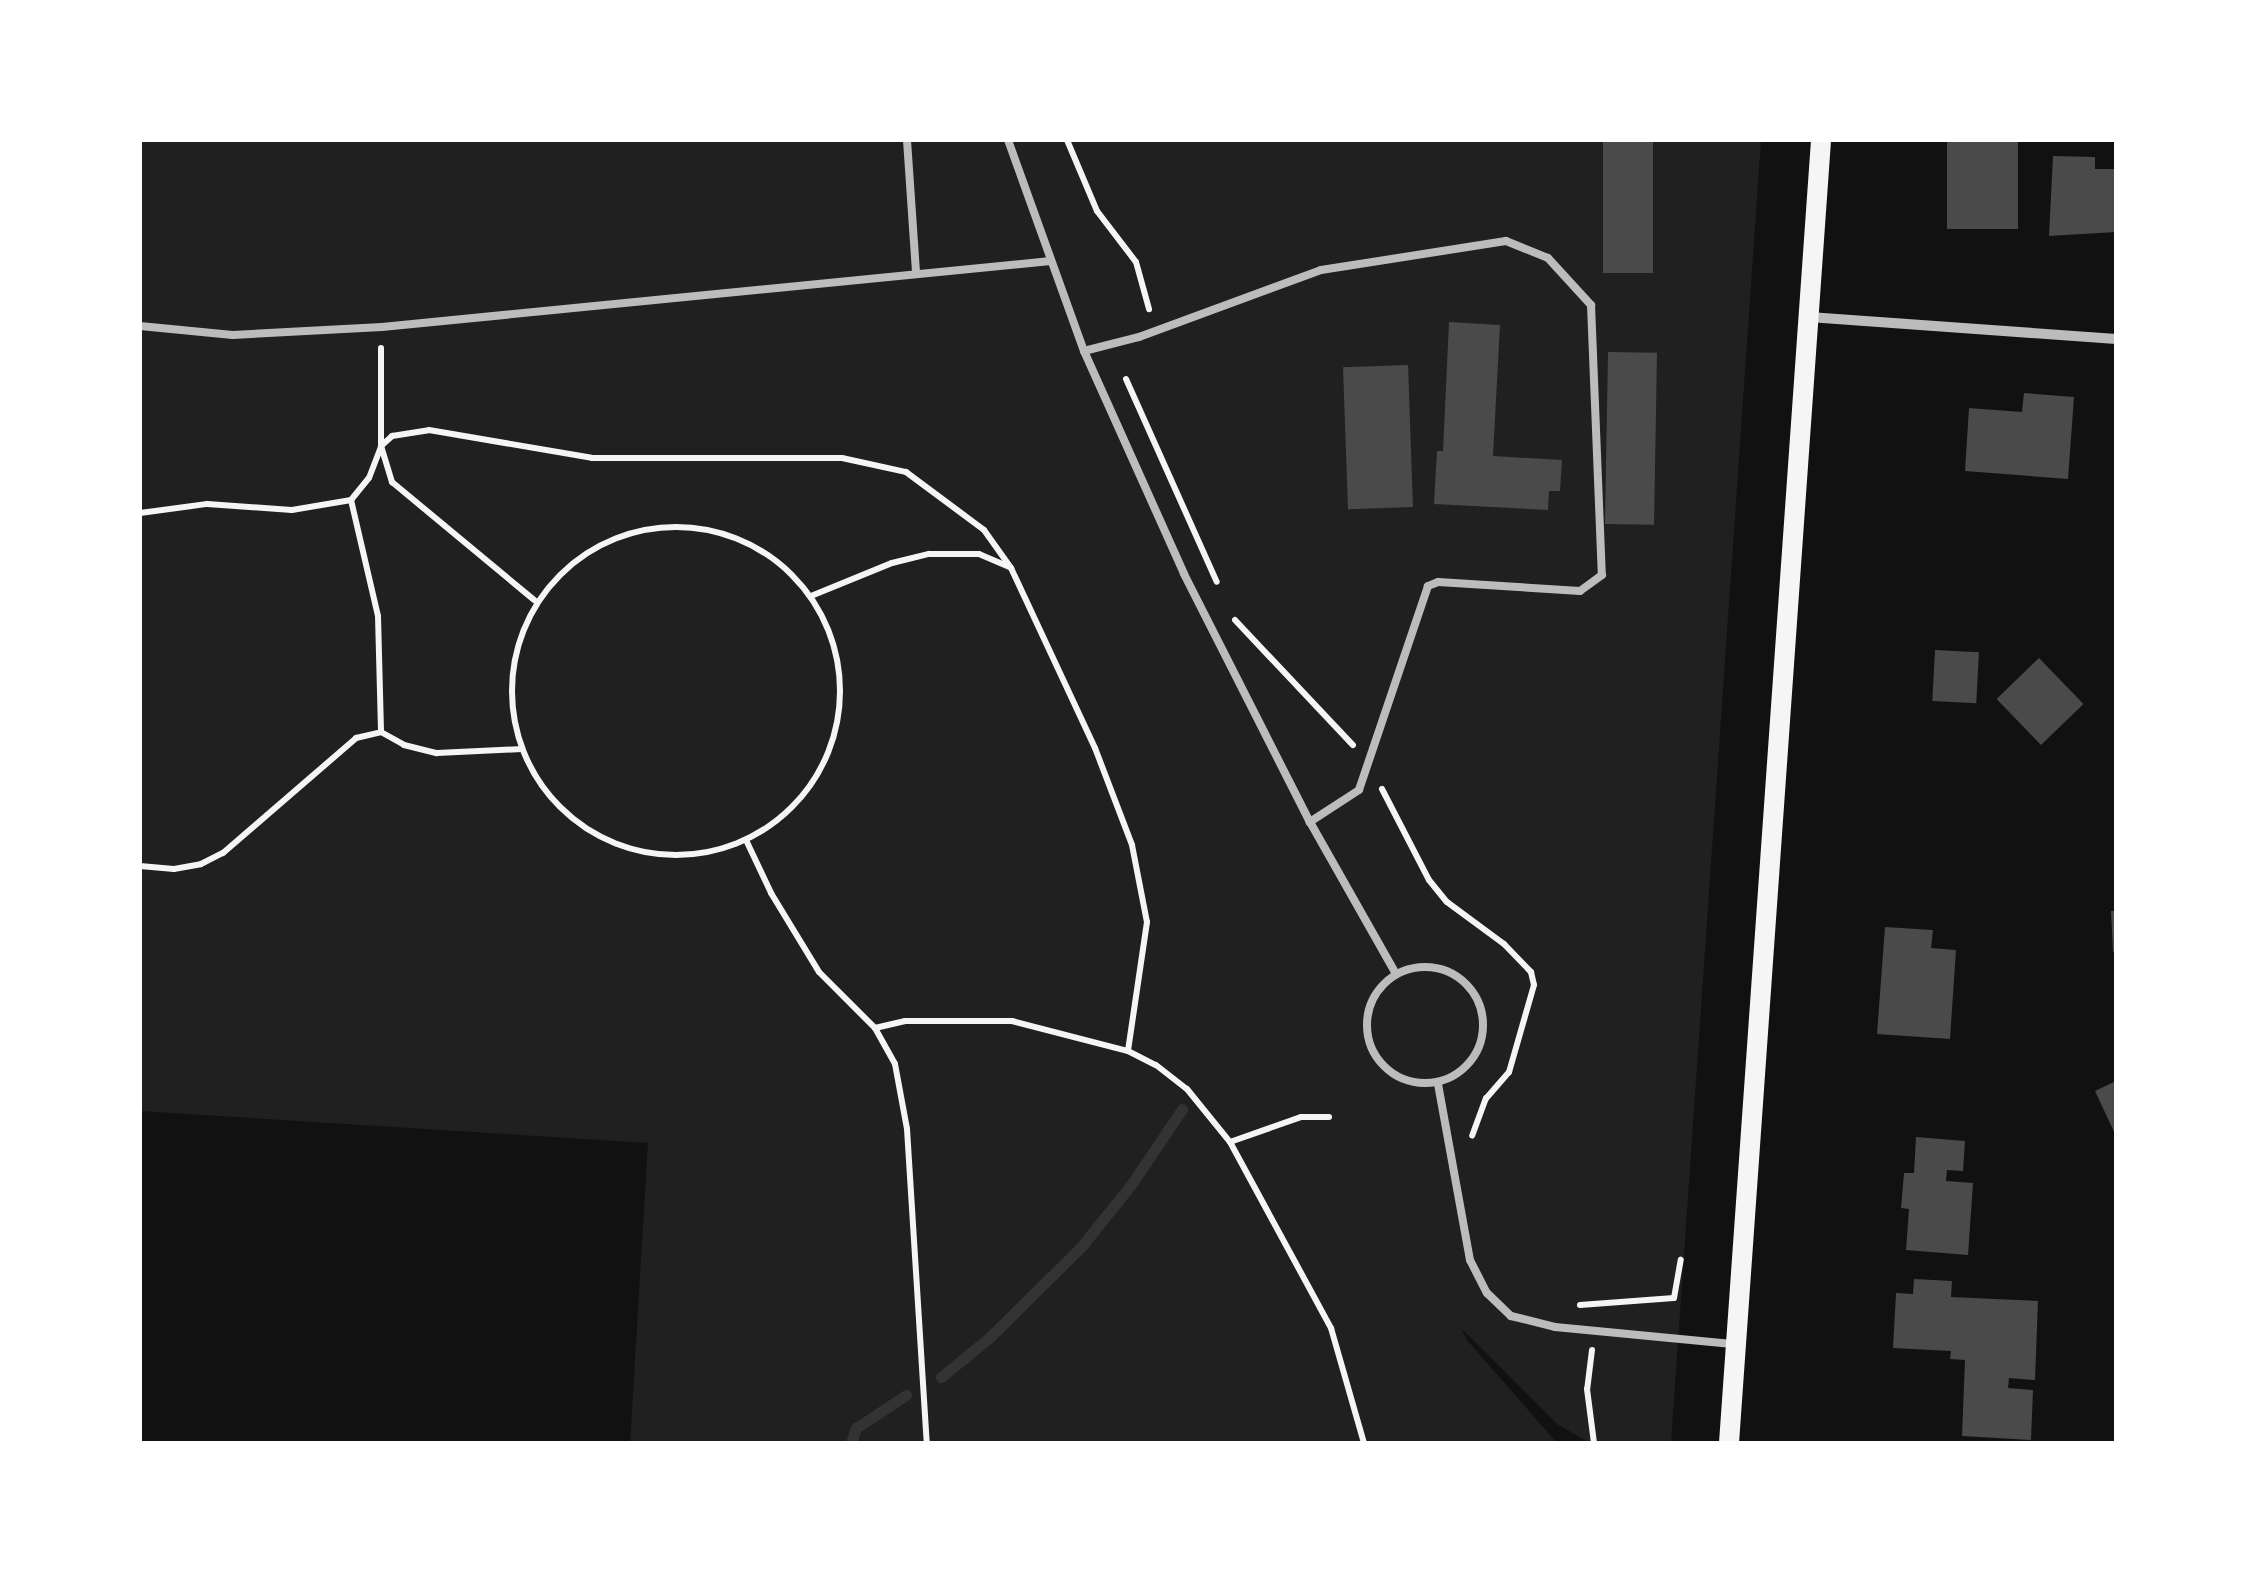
<!DOCTYPE html>
<html>
<head>
<meta charset="utf-8">
<style>
  body { margin:0 }
  #map { position:relative; width:2256px; height:1583px; overflow:hidden; background:#111; font-family:"IBM Plex Sans",sans-serif }
  div>[style] { position:absolute }
  [style*='--x'] { left:calc(var(--x)*1px); top:calc(var(--y)*1px); width:calc(var(--w)*1px); rotate:calc(var(--a)*1deg) }
  .green>* { inset:0; background:#202020 }
  .stream>* { height:11px; margin:-5.5px; padding:0 5.5px; transform-origin:5.5px; border-radius:5.5px; background:#333 }
  .building>* { inset:0; background:#4a4a4a; transform-origin:0 0 }
  .path>* { height:6px; margin:-3px; padding:0 3px; transform-origin:3px; border-radius:3px; background:#f5f5f5 }
  .path>.ring { margin:-3px; padding:0; box-sizing:content-box; background:none; border:6px solid #f5f5f5; border-radius:50% }
  .service>* { height:8px; margin:-4px; padding:0 4px; transform-origin:4px; border-radius:4px; background:#bcbcbc }
  .service>.ring { margin:-4px; padding:0; box-sizing:content-box; background:none; border:8px solid #bcbcbc; border-radius:50% }
  .minor>* { height:10px; margin:-5px; padding:0 5px; transform-origin:5px; border-radius:5px; background:#bcbcbc }
  .secondary>* { height:20px; margin:-10px; padding:0 10px; transform-origin:10px; border-radius:10px; background:#f5f5f5 }
  span { translate:-50% -50%; white-space:nowrap; text-align:center; line-height:1.15; -webkit-text-stroke:8px #fff; paint-order:stroke }
  .frame { position:absolute; inset:0; border:142px solid #fff; pointer-events:none }
</style>
</head>
<body>
<div id="map">
  <div class="green">
    <div style="clip-path:polygon(140px 140px,1761px 140px,1671px 1443px,1590px 1443px,1557px 1424px,1461px 1328px,1467px 1340px,1557px 1443px,630px 1443px,648px 1143px,140px 1111px)"></div>
  </div>
  <div class="stream">
    <div style="--x:941;--y:1377;--w:63;--a:-39.2"></div>
    <div style="--x:990;--y:1337;--w:128;--a:-44.7"></div>
    <div style="--x:1081;--y:1247;--w:83;--a:-51.3"></div>
    <div style="--x:1133;--y:1182;--w:88;--a:-56.1"></div>
    <div style="--x:851;--y:1443;--w:16;--a:-72"></div>
    <div style="--x:856;--y:1428;--w:60;--a:-33.4"></div>
  </div>
  <div class="building">
    <div style="left:1603px;top:140px;width:50px;height:133px"></div>
    <div style="left:1947px;top:140px;width:71px;height:89px"></div>
    <div style="clip-path:polygon(2053px 156px,2095px 157px,2095px 169px,2116px 169px,2116px 232px,2049px 236px)"></div>
    <div style="clip-path:polygon(1449px 322px,1500px 325px,1493px 456px,1562px 460px,1560px 491px,1549px 491px,1548px 510px,1434px 504px,1437px 451px,1443px 451px)"></div>
    <div style="left:1608px;top:352px;width:49px;height:172px;rotate:1deg"></div>
    <div style="left:1408px;top:365px;width:142px;height:65px;rotate:88deg"></div>
    <div style="clip-path:polygon(2024px 393px,2074px 397px,2068px 479px,1965px 471px,1969px 408px,2022px 412px)"></div>
    <div style="left:1935px;top:650px;width:44px;height:51px;rotate:3deg"></div>
    <div style="left:2039px;top:658px;width:64px;height:59px;rotate:46deg"></div>
    <div style="clip-path:polygon(2111px 911px,2116px 911px,2116px 952px,2113px 952px)"></div>
    <div style="clip-path:polygon(1885px 927px,1933px 930px,1931px 948px,1956px 950px,1950px 1039px,1877px 1034px)"></div>
    <div style="clip-path:polygon(2116px 1081px,2116px 1136px,2095px 1091px)"></div>
    <div style="clip-path:polygon(1916px 1137px,1965px 1141px,1963px 1171px,1947px 1170px,1946px 1181px,1973px 1183px,1968px 1255px,1906px 1250px,1909px 1209px,1901px 1208px,1904px 1173px,1914px 1173px)"></div>
    <div style="clip-path:polygon(1914px 1279px,1952px 1281px,1951px 1297px,2038px 1301px,2035px 1380px,2009px 1378px,2008px 1388px,2033px 1390px,2031px 1440px,1962px 1436px,1965px 1360px,1950px 1359px,1951px 1351px,1893px 1348px,1896px 1293px,1913px 1294px)"></div>
  </div>
  <div class="path">
    <div style="--x:1067;--y:140;--w:77;--a:67.1"></div>
    <div style="--x:1097;--y:211;--w:64;--a:52.6"></div>
    <div style="--x:1136;--y:262;--w:49;--a:74.5"></div>
    <div style="--x:381;--y:348;--w:98;--a:90"></div>
    <div style="--x:381;--y:446;--w:38;--a:73"></div>
    <div style="--x:392;--y:482;--w:185;--a:39.7"></div>
    <div style="--x:1126;--y:379;--w:222;--a:65.9"></div>
    <div style="--x:351;--y:500;--w:119;--a:76.9"></div>
    <div style="--x:378;--y:616;--w:116;--a:88.5"></div>
    <div style="--x:381;--y:732;--w:26;--a:29"></div>
    <div style="--x:404;--y:745;--w:34;--a:14"></div>
    <div style="--x:437;--y:753;--w:85;--a:-2.7"></div>
    <div style="--x:140;--y:513;--w:68;--a:-7.7"></div>
    <div style="--x:207;--y:504;--w:85;--a:4"></div>
    <div style="--x:292;--y:510;--w:60;--a:-9.6"></div>
    <div style="--x:351;--y:500;--w:28;--a:-51"></div>
    <div style="--x:369;--y:478;--w:34;--a:-69"></div>
    <div style="--x:381;--y:446;--w:15;--a:-42"></div>
    <div style="--x:392;--y:436;--w:37;--a:-9"></div>
    <div style="--x:429;--y:430;--w:165;--a:9.7"></div>
    <div style="--x:592;--y:458;--w:250;--a:0"></div>
    <div style="--x:842;--y:458;--w:66;--a:12.3"></div>
    <div style="--x:906;--y:472;--w:97;--a:36.6"></div>
    <div style="--x:984;--y:530;--w:47;--a:54.6"></div>
    <div style="--x:1011;--y:568;--w:199;--a:65"></div>
    <div style="--x:1095;--y:748;--w:104;--a:69.1"></div>
    <div style="--x:1132;--y:845;--w:78;--a:79"></div>
    <div style="--x:1147;--y:922;--w:130;--a:98.4"></div>
    <div class="ring" style="left:512px;top:527px;width:322px;height:322px"></div>
    <div style="--x:811;--y:596;--w:87;--a:-22.2"></div>
    <div style="--x:892;--y:563;--w:38;--a:-14"></div>
    <div style="--x:929;--y:554;--w:50;--a:0"></div>
    <div style="--x:979;--y:554;--w:33;--a:23"></div>
    <div style="--x:1235;--y:620;--w:172;--a:46.7"></div>
    <div style="--x:1382;--y:789;--w:102;--a:62.7"></div>
    <div style="--x:1429;--y:880;--w:28;--a:51"></div>
    <div style="--x:1447;--y:902;--w:71;--a:36.4"></div>
    <div style="--x:1504;--y:944;--w:39;--a:46"></div>
    <div style="--x:1531;--y:972;--w:13;--a:77"></div>
    <div style="--x:1534;--y:985;--w:91;--a:106"></div>
    <div style="--x:1509;--y:1072;--w:35;--a:131"></div>
    <div style="--x:1486;--y:1098;--w:40;--a:110.2"></div>
    <div style="--x:746;--y:840;--w:59;--a:64.7"></div>
    <div style="--x:771;--y:893;--w:92;--a:58.7"></div>
    <div style="--x:819;--y:972;--w:79;--a:45"></div>
    <div style="--x:875;--y:1028;--w:41;--a:60.9"></div>
    <div style="--x:895;--y:1064;--w:66;--a:79.5"></div>
    <div style="--x:907;--y:1129;--w:315;--a:86.4"></div>
    <div style="--x:140;--y:866;--w:34;--a:5"></div>
    <div style="--x:174;--y:869;--w:27;--a:-10"></div>
    <div style="--x:201;--y:864;--w:25;--a:-27"></div>
    <div style="--x:223;--y:853;--w:176;--a:-40.8"></div>
    <div style="--x:356;--y:738;--w:26;--a:-13"></div>
    <div style="--x:875;--y:1028;--w:31;--a:-13"></div>
    <div style="--x:905;--y:1021;--w:107;--a:0"></div>
    <div style="--x:1012;--y:1021;--w:120;--a:14.5"></div>
    <div style="--x:1128;--y:1051;--w:31;--a:27"></div>
    <div style="--x:1156;--y:1065;--w:39;--a:38"></div>
    <div style="--x:1187;--y:1089;--w:68;--a:50.9"></div>
    <div style="--x:1230;--y:1142;--w:212;--a:61.5"></div>
    <div style="--x:1331;--y:1328;--w:120;--a:74"></div>
    <div style="--x:1230;--y:1142;--w:75;--a:-19.4"></div>
    <div style="--x:1301;--y:1117;--w:28;--a:0"></div>
    <div style="--x:1580;--y:1305;--w:94;--a:-4.3"></div>
    <div style="--x:1674;--y:1298;--w:39;--a:-80"></div>
    <div style="--x:1592;--y:1350;--w:39;--a:97"></div>
    <div style="--x:1587;--y:1389;--w:54;--a:82.6"></div>
  </div>
  <div class="service">
    <div style="--x:907;--y:140;--w:131;--a:86.1"></div>
    <div style="--x:1008;--y:140;--w:224;--a:70.2"></div>
    <div style="--x:1084;--y:351;--w:244;--a:65.8"></div>
    <div style="--x:1184;--y:574;--w:278;--a:63.1"></div>
    <div style="--x:1310;--y:822;--w:175;--a:60.5"></div>
    <div style="--x:140;--y:326;--w:93;--a:5.5"></div>
    <div style="--x:233;--y:335;--w:149;--a:-3.1"></div>
    <div style="--x:382;--y:327;--w:672;--a:-5.63"></div>
    <div style="--x:1084;--y:351;--w:57;--a:-14.3"></div>
    <div style="--x:1139;--y:337;--w:194;--a:-20.2"></div>
    <div style="--x:1321;--y:270;--w:187;--a:-8.9"></div>
    <div style="--x:1506;--y:241;--w:45;--a:22"></div>
    <div style="--x:1548;--y:258;--w:64;--a:47.5"></div>
    <div style="--x:1591;--y:305;--w:270;--a:87.7"></div>
    <div style="--x:1602;--y:575;--w:27;--a:144"></div>
    <div style="--x:1580;--y:591;--w:142;--a:-176.4"></div>
    <div style="--x:1438;--y:582;--w:11;--a:158"></div>
    <div style="--x:1428;--y:586;--w:215;--a:108.7"></div>
    <div style="--x:1359;--y:790;--w:59;--a:146.9"></div>
    <div class="ring" style="left:1367px;top:967px;width:108px;height:108px"></div>
    <div style="--x:1438;--y:1084;--w:179;--a:79.7"></div>
    <div style="--x:1470;--y:1260;--w:37;--a:63"></div>
    <div style="--x:1487;--y:1293;--w:33;--a:44"></div>
    <div style="--x:1511;--y:1316;--w:45;--a:14"></div>
    <div style="--x:1555;--y:1327;--w:178;--a:5.5"></div>
  </div>
  <div class="minor">
    <div style="--x:1809;--y:317;--w:308;--a:4.1"></div>
  </div>
  <div class="secondary">
    <div style="--x:1729;--y:1443;--w:1306;--a:-85.96"></div>
  </div>
  <div class="frame"></div>
</div>
</body>
</html>
